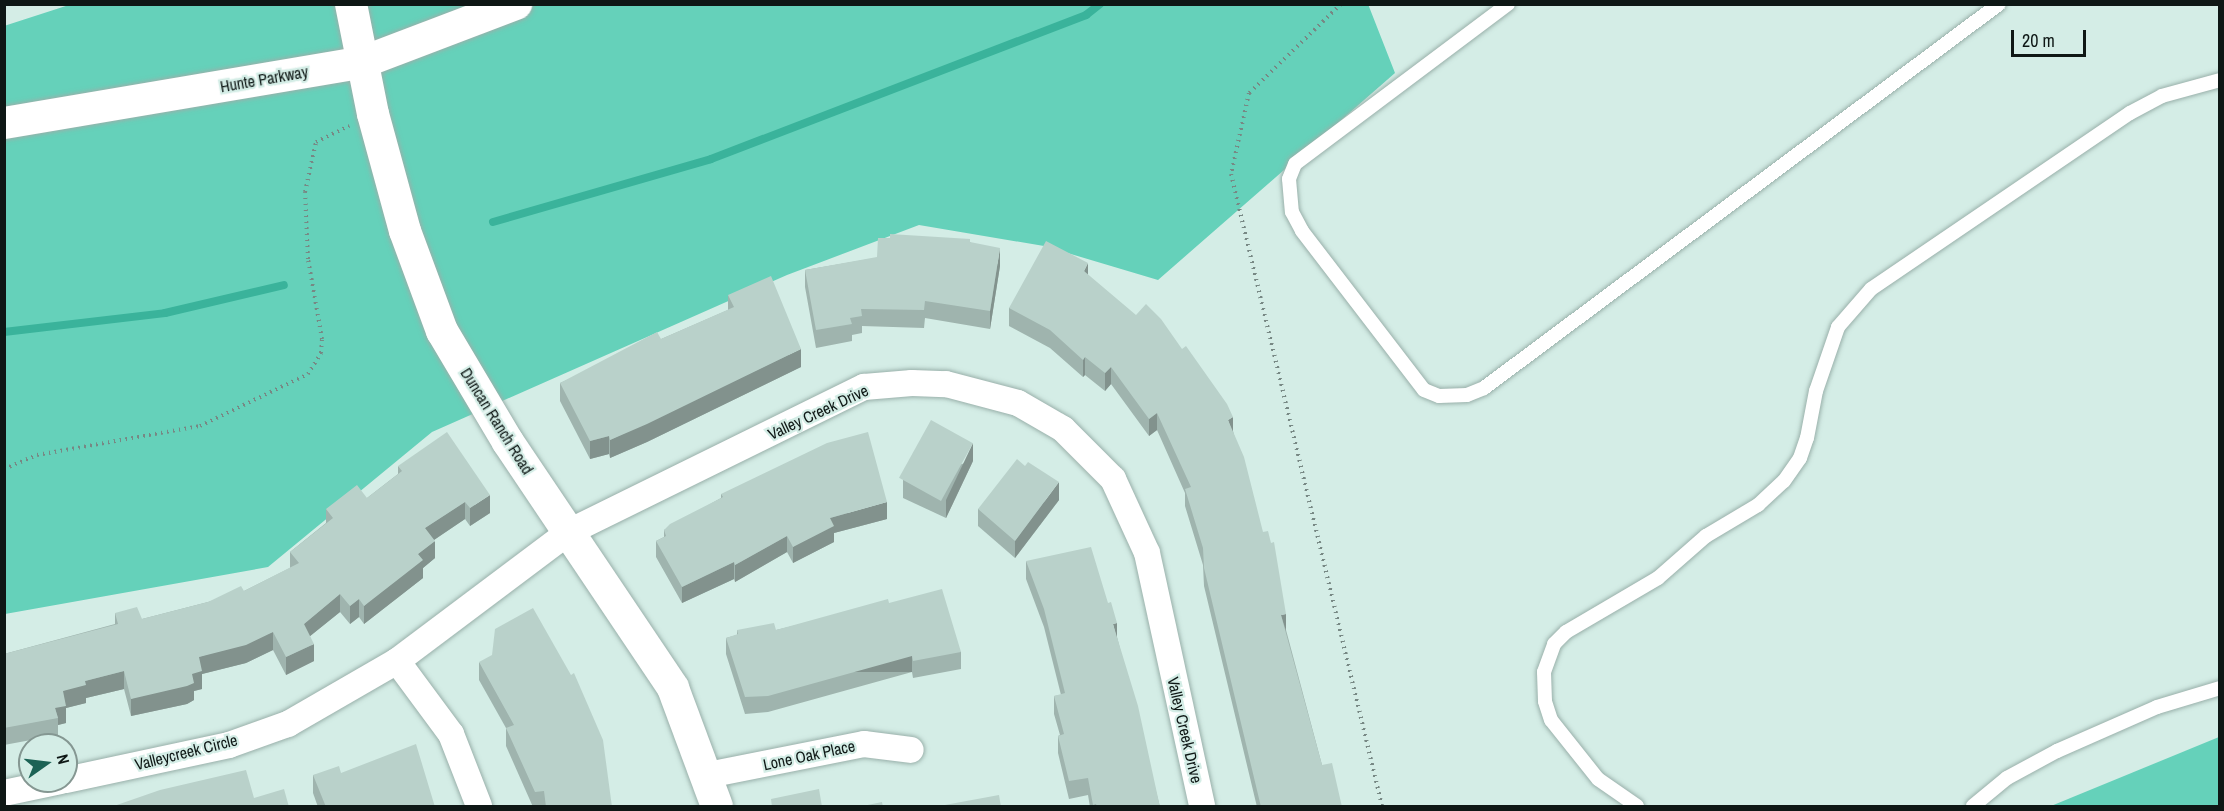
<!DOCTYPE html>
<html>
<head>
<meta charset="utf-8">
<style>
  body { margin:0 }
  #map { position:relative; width:2224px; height:811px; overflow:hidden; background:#d4ede6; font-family:"Archivo Narrow",sans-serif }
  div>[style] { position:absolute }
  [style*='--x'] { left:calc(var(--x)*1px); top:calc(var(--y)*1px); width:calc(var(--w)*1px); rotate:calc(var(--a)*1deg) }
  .green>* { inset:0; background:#65d1ba }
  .stream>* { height:8px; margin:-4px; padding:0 4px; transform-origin:4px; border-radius:4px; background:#3ab39b }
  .path>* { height:4px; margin-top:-2px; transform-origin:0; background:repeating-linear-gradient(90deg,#778884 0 1.5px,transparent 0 6px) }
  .roads { filter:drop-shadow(0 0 2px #99b0aa) drop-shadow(0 0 2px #99b0aa) }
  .service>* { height:14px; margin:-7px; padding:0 7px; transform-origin:7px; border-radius:7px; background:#fff }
  .minor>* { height:26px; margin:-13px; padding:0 13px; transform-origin:13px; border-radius:13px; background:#fff }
  .tertiary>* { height:32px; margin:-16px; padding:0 16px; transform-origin:16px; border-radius:16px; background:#fff }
  .wall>* { inset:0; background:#9fb4ae }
  .shaded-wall>* { inset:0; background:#82928d; transform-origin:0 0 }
  .building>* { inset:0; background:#b9d1ca; transform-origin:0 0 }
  span { translate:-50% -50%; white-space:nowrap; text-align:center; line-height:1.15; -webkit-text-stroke:4.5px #d4ede6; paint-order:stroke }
  .street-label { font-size:16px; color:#0e1715 }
  .frame { position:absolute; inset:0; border:6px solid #0e1715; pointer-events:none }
  .north { position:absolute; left:18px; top:733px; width:60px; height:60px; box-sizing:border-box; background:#d4ede6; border:2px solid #859792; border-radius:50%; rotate:76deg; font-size:16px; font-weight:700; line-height:24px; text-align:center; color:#0e1715 }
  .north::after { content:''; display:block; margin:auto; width:21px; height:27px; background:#1c6255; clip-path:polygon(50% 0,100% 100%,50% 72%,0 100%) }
  .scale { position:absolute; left:2011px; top:30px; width:75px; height:27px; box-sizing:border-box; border:3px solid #0e1715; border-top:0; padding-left:8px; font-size:18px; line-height:21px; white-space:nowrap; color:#0e1715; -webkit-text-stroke:4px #d4ede6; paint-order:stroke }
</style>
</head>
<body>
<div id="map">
  <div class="green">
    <div style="clip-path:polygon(72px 4px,1368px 4px,1395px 73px,1158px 280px,1044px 246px,919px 225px,787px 275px,432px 432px,268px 567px,5px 614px,4px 26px)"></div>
    <div style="clip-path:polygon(2219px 737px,2219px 806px,2051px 806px)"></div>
  </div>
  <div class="stream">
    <div style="--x:493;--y:222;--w:227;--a:-16.1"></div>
    <div style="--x:711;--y:159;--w:402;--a:-21"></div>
    <div style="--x:1086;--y:15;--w:18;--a:-38"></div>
    <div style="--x:4;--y:332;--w:162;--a:-6.7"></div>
    <div style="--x:165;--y:313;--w:122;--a:-13.2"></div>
  </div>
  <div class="path">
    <div style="--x:1341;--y:4;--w:128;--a:135.9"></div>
    <div style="--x:1249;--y:93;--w:83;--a:102.5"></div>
    <div style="--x:1231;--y:174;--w:650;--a:76.56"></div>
    <div style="--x:4;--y:469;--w:36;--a:-23"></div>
    <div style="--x:37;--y:455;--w:166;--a:-10.1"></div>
    <div style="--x:200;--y:426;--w:120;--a:-25.7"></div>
    <div style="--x:308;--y:374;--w:25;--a:-58"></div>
    <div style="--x:321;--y:353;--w:14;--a:-86"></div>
    <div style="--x:322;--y:339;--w:81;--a:-99.9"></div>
    <div style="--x:308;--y:259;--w:67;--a:-92.6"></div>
    <div style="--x:305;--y:192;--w:51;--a:-77.6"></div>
    <div style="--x:316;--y:142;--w:37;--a:-26"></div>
  </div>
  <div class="roads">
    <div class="service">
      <div style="--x:1508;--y:4;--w:266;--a:143.1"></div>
      <div style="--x:1295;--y:164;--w:16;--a:112"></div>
      <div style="--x:1289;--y:179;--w:33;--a:85"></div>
      <div style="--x:1292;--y:212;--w:21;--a:62"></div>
      <div style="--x:1302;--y:231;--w:200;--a:52.5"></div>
      <div style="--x:1424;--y:390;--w:16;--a:22"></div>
      <div style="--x:1439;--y:396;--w:28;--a:-2"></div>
      <div style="--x:1467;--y:395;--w:18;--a:-22"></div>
      <div style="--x:1484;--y:388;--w:642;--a:-36.71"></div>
      <div style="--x:1637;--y:806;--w:47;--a:-145.3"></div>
      <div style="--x:1598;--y:779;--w:75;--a:-128.5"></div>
      <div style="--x:1551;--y:720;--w:20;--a:-108"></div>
      <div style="--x:1545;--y:701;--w:29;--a:-92"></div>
      <div style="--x:1544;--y:672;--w:30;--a:-70"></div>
      <div style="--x:1554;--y:644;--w:17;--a:-45"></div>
      <div style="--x:1566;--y:632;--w:107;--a:-30.4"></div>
      <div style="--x:1658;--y:578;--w:64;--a:-41.2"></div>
      <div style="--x:1706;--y:536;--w:61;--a:-30.8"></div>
      <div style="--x:1758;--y:505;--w:35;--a:-43"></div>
      <div style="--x:1784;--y:481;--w:28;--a:-55"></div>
      <div style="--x:1800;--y:458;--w:21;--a:-71"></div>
      <div style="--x:1807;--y:438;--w:48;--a:-79.2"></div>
      <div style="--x:1816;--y:391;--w:68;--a:-71"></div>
      <div style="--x:1838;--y:327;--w:50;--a:-49"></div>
      <div style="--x:1871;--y:289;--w:313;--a:-34.2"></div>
      <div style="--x:2130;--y:113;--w:36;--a:-28"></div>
      <div style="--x:2162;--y:96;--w:60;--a:-15.4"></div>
      <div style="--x:1973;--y:806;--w:44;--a:-39.5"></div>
      <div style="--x:2007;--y:778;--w:57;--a:-28.4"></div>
      <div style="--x:2057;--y:751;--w:109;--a:-23.7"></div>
      <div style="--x:2157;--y:707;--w:66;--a:-16.8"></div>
    </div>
    <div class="minor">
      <div style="--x:397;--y:661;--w:91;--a:53.5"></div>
      <div style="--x:451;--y:734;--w:77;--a:68.7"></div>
      <div style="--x:708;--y:775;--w:159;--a:-11.2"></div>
      <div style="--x:864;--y:744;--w:47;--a:7.3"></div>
      <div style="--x:66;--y:780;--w:167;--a:-12.1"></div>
      <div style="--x:229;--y:745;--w:63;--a:-19.6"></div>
      <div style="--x:288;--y:724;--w:126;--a:-30"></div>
      <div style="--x:397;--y:661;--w:215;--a:-36.9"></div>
      <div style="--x:569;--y:532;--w:329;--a:-26.2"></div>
      <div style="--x:864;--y:387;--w:48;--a:-4.8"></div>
      <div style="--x:912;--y:383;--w:34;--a:2"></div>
      <div style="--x:946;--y:384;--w:74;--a:14.8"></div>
      <div style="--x:1018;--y:403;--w:52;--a:30"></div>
      <div style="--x:1063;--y:429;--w:71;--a:45"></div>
      <div style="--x:1113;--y:479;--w:81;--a:65.3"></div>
      <div style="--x:1147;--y:553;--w:259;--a:77.7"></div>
      <div style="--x:4;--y:793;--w:58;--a:-11.9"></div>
    </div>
    <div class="tertiary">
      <div style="--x:351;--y:4;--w:112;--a:78.7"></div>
      <div style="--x:373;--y:114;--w:121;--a:74.7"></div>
      <div style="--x:405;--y:231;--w:107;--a:69.7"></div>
      <div style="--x:442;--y:331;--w:129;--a:59.3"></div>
      <div style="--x:508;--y:442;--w:296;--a:56.1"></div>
      <div style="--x:673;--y:688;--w:126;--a:69.6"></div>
      <div style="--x:4;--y:123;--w:364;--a:-9.6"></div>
      <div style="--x:363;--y:62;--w:164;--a:-20.8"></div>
    </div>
  </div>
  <div class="wall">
    <div style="clip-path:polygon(970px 242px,1000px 266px,990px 329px,925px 318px,924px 328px,862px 326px,862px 333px,852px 335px,852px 341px,816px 348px,805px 287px,805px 270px)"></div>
    <div style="clip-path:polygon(1088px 275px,1233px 431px,1322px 765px,1342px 807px,1257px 807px,1204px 586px,1203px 565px,1185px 506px,1185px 493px,1157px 430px,1149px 436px,1111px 384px,1105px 391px,1085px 375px,1083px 377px,1050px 348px,1009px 326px,1009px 308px)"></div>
    <div style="clip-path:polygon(728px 295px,801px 367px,647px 442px,610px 458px,609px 454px,590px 459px,560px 401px,560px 383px,728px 310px)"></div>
    <div style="clip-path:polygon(973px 461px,946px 518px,903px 498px,903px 480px)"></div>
    <div style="clip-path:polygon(398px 466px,490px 513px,470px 526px,465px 519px,434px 540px,435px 558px,423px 568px,423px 578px,364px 624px,359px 617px,350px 624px,340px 612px,310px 636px,314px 661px,286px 675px,273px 650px,246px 663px,202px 674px,202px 689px,194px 691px,194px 700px,187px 704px,131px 716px,124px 689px,86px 698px,86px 703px,66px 708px,66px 723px,58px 725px,58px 735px,4px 745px,4px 654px,115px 624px,115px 613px,142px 619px,208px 602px,244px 591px,290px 568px,290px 552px,326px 523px,326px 509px,367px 498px,398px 474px)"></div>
    <div style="clip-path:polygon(721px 494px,887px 519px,834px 533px,834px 542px,793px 563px,787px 552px,735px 582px,734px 579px,682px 603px,656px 557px,656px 541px,664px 537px,664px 530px,721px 498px)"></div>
    <div style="clip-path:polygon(1059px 500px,1015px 558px,978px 526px,978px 509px)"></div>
    <div style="clip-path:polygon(1026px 561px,1117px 637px,1160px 807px,1090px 807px,1088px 795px,1069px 799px,1058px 753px,1058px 736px,1060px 735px,1054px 714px,1054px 696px,1061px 695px,1044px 627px,1026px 579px)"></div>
    <div style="clip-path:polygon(889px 603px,961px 652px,961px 669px,913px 678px,912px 672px,768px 712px,745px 714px,726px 654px,726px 638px,737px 635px,737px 630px,776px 630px)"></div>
    <div style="clip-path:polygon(479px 662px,612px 807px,533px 807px,506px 746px,506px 728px,479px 680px)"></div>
    <div style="clip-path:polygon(341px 773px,435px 807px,318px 807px,313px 793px,313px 775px)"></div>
  </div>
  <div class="shaded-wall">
    <div style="clip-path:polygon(1000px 248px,1000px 266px,990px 329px,990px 311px)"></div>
    <div style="clip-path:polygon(1088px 263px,1088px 281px,1084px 271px)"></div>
    <div style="clip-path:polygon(801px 349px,801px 367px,647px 442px,610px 458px,610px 440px)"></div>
    <div style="clip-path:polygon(1085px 357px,1085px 375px,1083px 377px,1083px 360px)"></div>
    <div style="clip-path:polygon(1111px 367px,1111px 384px,1105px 391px,1105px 373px)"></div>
    <div style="clip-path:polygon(1157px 413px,1157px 430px,1149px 436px,1149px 419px)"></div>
    <div style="clip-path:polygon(1233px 417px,1233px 435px,1228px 420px)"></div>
    <div style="clip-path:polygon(609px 436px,609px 454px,590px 459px,590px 441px)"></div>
    <div style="clip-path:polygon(973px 443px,973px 461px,946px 518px,946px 500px)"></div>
    <div style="clip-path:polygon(1059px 482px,1059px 500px,1015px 558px,1015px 541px)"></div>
    <div style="clip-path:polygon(490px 495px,490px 513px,470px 526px,470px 508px)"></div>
    <div style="clip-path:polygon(465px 502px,465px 519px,425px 546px,425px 528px)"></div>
    <div style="clip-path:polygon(887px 502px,887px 519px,834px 533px,834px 542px,793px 563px,793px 547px,830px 518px)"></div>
    <div style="clip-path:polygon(787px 536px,787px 552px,735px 582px,735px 565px)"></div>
    <div style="clip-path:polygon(435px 541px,435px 558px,423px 568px,423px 578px,364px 624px,364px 606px,418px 554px)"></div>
    <div style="clip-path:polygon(734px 562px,734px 579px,682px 603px,682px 587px)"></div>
    <div style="clip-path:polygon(340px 594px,340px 612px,304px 641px,304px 624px)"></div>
    <div style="clip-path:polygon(359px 599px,359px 617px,350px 624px,350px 606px)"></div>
    <div style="clip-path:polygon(1286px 614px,1286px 631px,1281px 615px)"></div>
    <div style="clip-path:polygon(1117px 623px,1117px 640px,1113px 624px)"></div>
    <div style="clip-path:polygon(273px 632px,273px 650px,246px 663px,202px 674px,202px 689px,194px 691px,194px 700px,187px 704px,131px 716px,131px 699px,192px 674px,199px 657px)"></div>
    <div style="clip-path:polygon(314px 644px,314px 661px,286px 675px,286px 657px)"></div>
    <div style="left:912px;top:656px;width:16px;height:149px;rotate:90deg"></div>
    <div style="clip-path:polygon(124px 671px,124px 689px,86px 698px,86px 703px,66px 708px,66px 723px,58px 725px,58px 718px,55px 708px,63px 691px,85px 681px)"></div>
  </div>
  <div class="building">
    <div style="clip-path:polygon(890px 234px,970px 239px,970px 242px,1000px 248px,990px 311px,925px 301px,924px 310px,861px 309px,862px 316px,850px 318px,852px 324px,816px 330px,805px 270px,877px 257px,878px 238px,890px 238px)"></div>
    <div style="clip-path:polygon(1046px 241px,1088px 263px,1084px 271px,1136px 315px,1146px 304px,1161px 319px,1182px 349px,1186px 346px,1227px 404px,1233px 417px,1228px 420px,1244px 457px,1263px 532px,1268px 531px,1271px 543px,1274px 542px,1286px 614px,1281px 615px,1322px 765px,1332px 763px,1342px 807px,1261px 807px,1204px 568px,1203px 548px,1185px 489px,1191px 487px,1157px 413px,1149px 419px,1111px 367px,1105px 373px,1085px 357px,1083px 360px,1050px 330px,1009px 308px)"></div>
    <div style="clip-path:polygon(771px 276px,801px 349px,647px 424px,610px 440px,609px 436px,590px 441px,560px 383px,657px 332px,661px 339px,734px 307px,728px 295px)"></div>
    <div style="left:931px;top:420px;width:48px;height:66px;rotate:29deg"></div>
    <div style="clip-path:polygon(447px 432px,490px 495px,470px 508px,465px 502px,425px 528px,435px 541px,418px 554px,423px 560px,364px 606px,359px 599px,350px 606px,340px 594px,304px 624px,314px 644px,286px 657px,273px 632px,246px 645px,199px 657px,202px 671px,192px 674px,194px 683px,187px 686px,131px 699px,124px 671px,85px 681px,86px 685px,63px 691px,66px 706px,55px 708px,58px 718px,4px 728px,4px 654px,118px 624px,115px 613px,137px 607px,142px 619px,208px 602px,241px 586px,244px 591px,299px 563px,290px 552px,333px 518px,326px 509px,357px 485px,367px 498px,402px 471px,398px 466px)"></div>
    <div style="clip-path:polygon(868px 432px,887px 502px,830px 518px,834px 526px,793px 547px,787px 536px,735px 565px,734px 562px,682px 587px,656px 541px,666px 536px,664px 530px,670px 524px,723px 497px,721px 494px,827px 443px)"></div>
    <div style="clip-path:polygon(1017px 459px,1025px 466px,1028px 462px,1059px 482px,1015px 541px,978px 509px)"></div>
    <div style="clip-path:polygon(1091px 547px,1108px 603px,1111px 602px,1117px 623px,1113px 624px,1138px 706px,1160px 807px,1097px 807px,1096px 804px,1093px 805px,1088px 778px,1069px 781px,1058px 736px,1064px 734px,1054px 696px,1065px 693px,1044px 609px,1026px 561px)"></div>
    <div style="clip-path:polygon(942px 589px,961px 652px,913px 661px,912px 656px,768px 696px,745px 697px,726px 638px,738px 634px,737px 630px,774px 623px,776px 630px,888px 599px,889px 603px)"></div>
    <div style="clip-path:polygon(533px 608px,571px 675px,574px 673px,603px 740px,612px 807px,546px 807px,544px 791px,535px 792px,506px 728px,514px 725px,479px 662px,492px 655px,495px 629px)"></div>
    <div style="clip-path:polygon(416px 744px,435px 807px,326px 807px,313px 775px,339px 766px,341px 773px)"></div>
    <div style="clip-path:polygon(246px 770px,254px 798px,284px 789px,289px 807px,111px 807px,160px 790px)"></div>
    <div style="clip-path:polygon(819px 789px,822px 807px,772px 807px,771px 799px)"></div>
    <div style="clip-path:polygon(999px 795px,1001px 807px,934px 807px)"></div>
    <div style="clip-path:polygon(882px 802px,883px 807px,858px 807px)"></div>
  </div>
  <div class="street-label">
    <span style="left:264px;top:79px;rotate:-10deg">Hunte Parkway</span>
    <span style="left:818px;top:412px;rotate:-25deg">Valley Creek Drive</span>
    <span style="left:497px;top:421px;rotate:58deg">Duncan Ranch Road</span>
    <span style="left:1185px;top:730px;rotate:77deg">Valley Creek Drive</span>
    <span style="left:186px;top:752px;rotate:-14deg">Valleycreek Circle</span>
    <span style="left:809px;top:755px;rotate:-12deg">Lone Oak Place</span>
  </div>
  <div class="frame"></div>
  <div class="north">N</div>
  <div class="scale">20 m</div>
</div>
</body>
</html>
